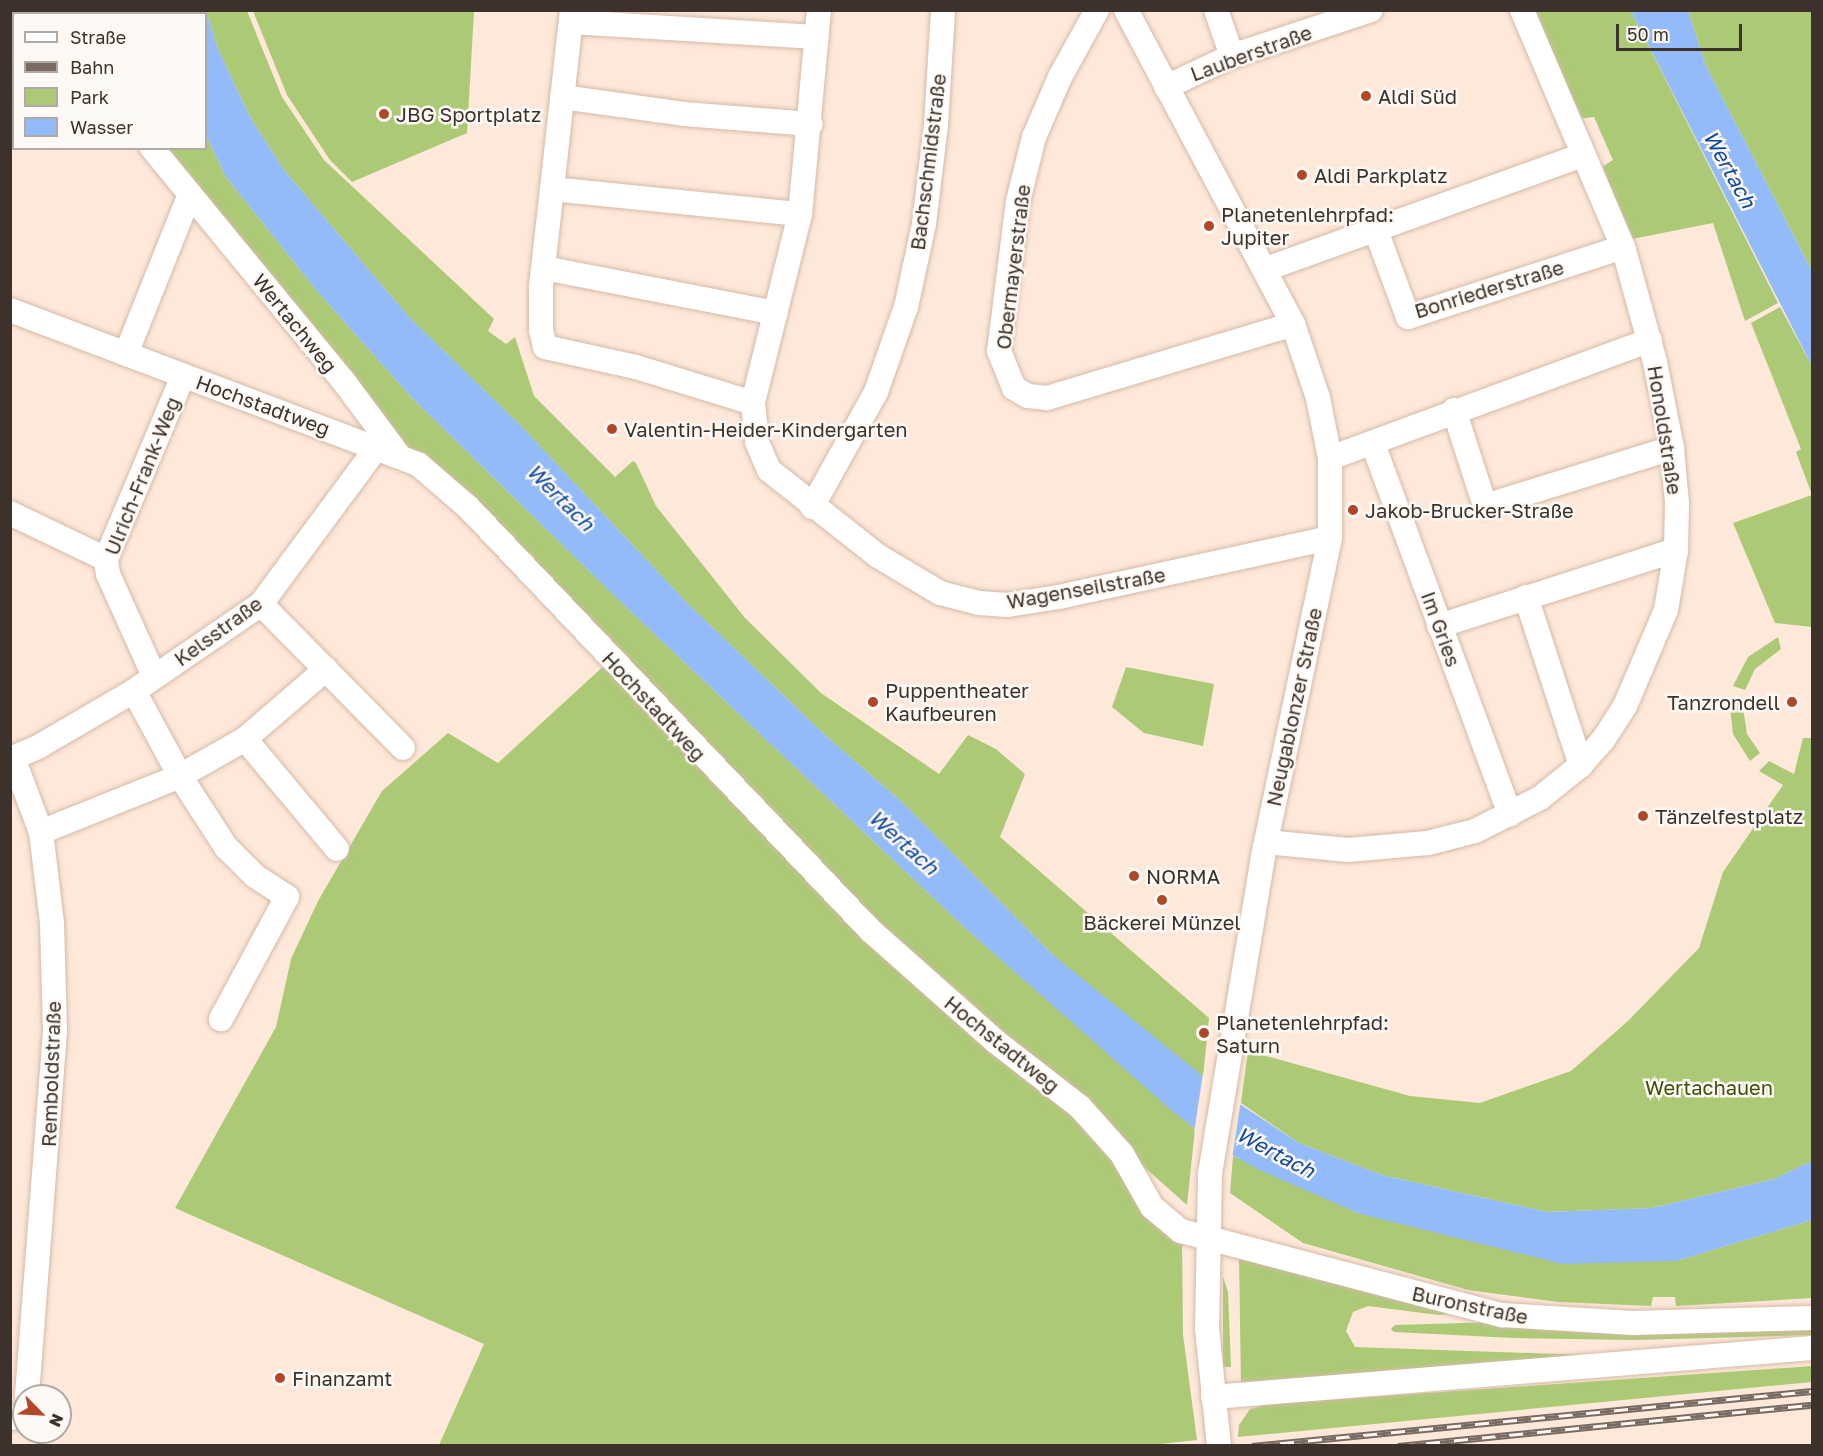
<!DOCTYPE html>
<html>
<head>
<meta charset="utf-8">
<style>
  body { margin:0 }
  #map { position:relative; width:1823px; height:1456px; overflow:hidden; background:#fee8d9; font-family:"Golos Text",sans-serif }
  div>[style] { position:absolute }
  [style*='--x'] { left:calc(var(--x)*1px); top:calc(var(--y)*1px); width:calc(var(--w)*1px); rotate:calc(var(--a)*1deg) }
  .green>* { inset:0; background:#acca75 }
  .water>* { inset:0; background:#93bbf9 }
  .pier>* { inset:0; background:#fee8d9 }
  .roads { filter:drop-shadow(0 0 2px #d4baa8) drop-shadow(0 0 2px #d4baa8) }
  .minor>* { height:24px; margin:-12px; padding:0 12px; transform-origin:12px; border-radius:12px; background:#fff }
  .rail>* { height:7px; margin-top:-3.5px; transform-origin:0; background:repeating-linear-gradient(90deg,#fef9f5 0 14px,#7a6b62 0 28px); box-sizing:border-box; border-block:2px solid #7a6b62 }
  .dots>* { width:16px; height:16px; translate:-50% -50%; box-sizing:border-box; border:3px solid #fef9f5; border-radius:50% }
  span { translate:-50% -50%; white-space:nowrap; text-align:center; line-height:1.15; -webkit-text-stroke:5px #fef9f5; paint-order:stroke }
  .street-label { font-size:20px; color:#3d322b }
  .poi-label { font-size:20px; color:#3d322b }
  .left { translate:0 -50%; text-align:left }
  .right { translate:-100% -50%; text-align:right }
  .park-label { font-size:20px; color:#3c4f0d }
  .water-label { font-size:21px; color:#0f4ba2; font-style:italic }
  .frame { position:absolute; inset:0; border:12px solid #3d322b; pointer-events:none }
  .legend { position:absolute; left:12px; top:12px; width:195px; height:138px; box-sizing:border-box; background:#fef9f5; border:2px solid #b1a9a4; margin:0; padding:8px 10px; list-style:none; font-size:18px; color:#3d322b }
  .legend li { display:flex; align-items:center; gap:12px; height:30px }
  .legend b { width:30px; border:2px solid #b1a9a4 }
  .north { position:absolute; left:12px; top:1384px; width:60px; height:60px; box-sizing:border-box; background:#fef9f5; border:2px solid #b1a9a4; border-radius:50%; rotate:114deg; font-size:16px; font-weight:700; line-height:24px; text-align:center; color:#3d322b }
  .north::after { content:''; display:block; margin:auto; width:21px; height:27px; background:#b04728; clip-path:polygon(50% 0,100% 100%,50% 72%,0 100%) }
  .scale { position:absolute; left:1616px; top:24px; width:126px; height:27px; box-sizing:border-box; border:3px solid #3d322b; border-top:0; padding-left:8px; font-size:18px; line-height:21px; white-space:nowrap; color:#3d322b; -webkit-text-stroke:4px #fef9f5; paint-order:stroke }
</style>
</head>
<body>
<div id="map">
  <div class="green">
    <div style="clip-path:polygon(206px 11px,247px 11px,282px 97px,324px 160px,494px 319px,488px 331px,506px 344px,515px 337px,534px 396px,615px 477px,633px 461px,636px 463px,656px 506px,745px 618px,821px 693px,939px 774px,968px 735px,996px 749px,1025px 774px,1000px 837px,1209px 1018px,1203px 1077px,1054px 956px,902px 802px,826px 736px,688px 604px,522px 427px,409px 317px,284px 170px,250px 117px,218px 49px)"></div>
    <div style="clip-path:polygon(253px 11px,474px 11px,467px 133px,352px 182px,330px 160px,287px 95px)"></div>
    <div style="clip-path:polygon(1529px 11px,1631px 11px,1778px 303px,1745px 321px,1713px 223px,1627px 240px,1597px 170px,1613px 160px,1594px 117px,1578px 119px)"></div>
    <div style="clip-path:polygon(1688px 11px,1812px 11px,1812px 271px,1706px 66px)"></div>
    <div style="clip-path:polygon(206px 135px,226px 177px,317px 291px,411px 397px,630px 611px,964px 927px,1195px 1129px,1187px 1205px,873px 927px,399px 451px,156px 149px,206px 148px)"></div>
    <div style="clip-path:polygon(1780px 307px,1812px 366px,1812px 627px,1775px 623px,1733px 523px,1812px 495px,1796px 452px,1801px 449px,1751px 323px)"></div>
    <div style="clip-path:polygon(1778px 637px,1781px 649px,1755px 669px,1745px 690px,1733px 686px,1748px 657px)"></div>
    <div style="clip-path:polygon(607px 663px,867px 933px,1077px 1110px,1182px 1239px,1183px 1335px,1197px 1440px,1142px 1446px,439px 1445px,484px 1344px,175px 1208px,276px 1027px,291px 959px,318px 901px,382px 791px,448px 733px,498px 763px)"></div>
    <div style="clip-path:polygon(1126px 667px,1214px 684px,1203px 746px,1144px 733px,1112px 707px)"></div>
    <div style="clip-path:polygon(1729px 699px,1742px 701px,1747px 734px,1760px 753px,1750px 761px,1733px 734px)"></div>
    <div style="clip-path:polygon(1803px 738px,1812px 738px,1812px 1161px,1774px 1179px,1652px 1208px,1547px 1212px,1382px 1175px,1299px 1143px,1241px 1103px,1248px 1051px,1410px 1096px,1480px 1103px,1571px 1071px,1629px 1020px,1699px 948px,1723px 872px,1783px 785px,1759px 771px,1769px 761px,1794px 774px)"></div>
    <div style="clip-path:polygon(1233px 1156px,1360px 1214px,1676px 1261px,1812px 1220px,1812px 1298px,1676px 1306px,1675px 1297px,1653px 1297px,1651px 1306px,1558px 1302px,1468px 1290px,1303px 1243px,1230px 1193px)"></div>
    <div style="clip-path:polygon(1239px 1257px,1457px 1313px,1439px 1315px,1368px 1306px,1353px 1312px,1346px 1331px,1355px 1347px,1615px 1356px,1241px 1386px)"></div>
    <div style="clip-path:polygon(1223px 1277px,1228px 1292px,1231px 1367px,1223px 1367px)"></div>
    <div style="clip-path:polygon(1498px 1322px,1812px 1326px,1812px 1335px,1634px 1340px,1514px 1338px,1394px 1332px,1391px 1329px,1395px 1325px)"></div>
    <div style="clip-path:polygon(1812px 1366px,1812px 1382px,1238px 1437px,1239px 1425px,1250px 1409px,1269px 1404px)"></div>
  </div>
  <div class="water">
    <div style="clip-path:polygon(144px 11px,206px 11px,218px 49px,250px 117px,284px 170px,409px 317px,522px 427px,688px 604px,826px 736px,902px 802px,1052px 954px,1226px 1095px,1299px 1143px,1382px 1175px,1547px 1212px,1652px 1208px,1774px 1179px,1812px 1161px,1812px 1220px,1676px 1261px,1562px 1264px,1360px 1214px,1257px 1169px,1220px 1148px,1171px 1110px,964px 927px,630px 611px,411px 397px,317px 291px,226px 177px,206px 135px,206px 14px)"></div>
    <div style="clip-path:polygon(1631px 11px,1688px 11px,1706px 66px,1812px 271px,1812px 366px)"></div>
  </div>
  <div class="pier">
    <div style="clip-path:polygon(1203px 1073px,1241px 1100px,1232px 1159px,1194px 1133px)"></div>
  </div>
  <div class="roads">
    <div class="minor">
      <div style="--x:78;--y:10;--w:4;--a:63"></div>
      <div style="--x:572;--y:10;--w:280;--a:96.4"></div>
      <div style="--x:541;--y:288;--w:42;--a:90"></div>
      <div style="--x:541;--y:330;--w:17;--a:77"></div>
      <div style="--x:545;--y:347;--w:93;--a:12.4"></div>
      <div style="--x:636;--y:367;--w:122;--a:17.1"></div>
      <div style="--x:819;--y:10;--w:205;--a:95.3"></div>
      <div style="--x:800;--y:214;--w:195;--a:104"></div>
      <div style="--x:753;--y:403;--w:39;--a:84"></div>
      <div style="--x:757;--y:442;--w:30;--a:67"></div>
      <div style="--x:769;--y:470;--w:139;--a:38.3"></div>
      <div style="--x:878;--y:556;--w:72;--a:30.8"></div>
      <div style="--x:940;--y:593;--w:40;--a:14.4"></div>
      <div style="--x:979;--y:603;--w:29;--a:4"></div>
      <div style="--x:1008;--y:605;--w:52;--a:-8.9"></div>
      <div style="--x:1059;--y:597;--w:277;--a:-12.3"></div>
      <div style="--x:1097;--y:10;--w:77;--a:118.9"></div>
      <div style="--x:1060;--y:77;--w:65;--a:113.4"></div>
      <div style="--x:1034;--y:137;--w:66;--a:104"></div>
      <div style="--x:1018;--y:201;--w:151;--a:97.2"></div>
      <div style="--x:999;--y:351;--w:40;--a:68"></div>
      <div style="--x:1014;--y:388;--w:16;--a:30"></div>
      <div style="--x:1028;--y:396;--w:19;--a:6"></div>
      <div style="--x:1047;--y:398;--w:257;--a:-16.7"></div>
      <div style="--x:1126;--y:10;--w:356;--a:62"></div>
      <div style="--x:1293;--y:324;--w:78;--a:71.3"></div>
      <div style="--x:1318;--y:398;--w:61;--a:78.7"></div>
      <div style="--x:1330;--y:458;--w:80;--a:90"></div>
      <div style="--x:1330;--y:538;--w:326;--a:101.9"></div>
      <div style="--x:1263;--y:857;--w:322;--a:99.5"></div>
      <div style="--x:1210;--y:1175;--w:153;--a:91.1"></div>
      <div style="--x:1207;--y:1328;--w:119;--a:84.2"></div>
      <div style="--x:1216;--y:10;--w:49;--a:70.8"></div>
      <div style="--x:571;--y:22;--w:246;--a:3.5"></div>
      <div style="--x:1166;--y:87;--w:73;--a:-25.2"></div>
      <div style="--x:1232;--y:56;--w:146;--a:-18.3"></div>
      <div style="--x:562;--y:97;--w:123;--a:7.9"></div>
      <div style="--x:684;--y:114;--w:127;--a:4.5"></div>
      <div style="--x:152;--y:148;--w:299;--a:50.6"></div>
      <div style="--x:342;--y:379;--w:94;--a:53.3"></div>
      <div style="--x:552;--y:189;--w:249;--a:5.8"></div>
      <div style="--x:1375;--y:228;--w:95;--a:69.7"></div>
      <div style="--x:1408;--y:317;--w:226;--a:-18"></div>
      <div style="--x:544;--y:268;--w:236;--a:11"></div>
      <div style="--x:1266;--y:269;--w:336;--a:-19.8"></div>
      <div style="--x:10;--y:310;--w:436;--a:20.7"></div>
      <div style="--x:418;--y:464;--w:67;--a:40.8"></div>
      <div style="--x:469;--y:508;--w:582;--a:46.46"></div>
      <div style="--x:870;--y:930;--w:167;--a:41.6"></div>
      <div style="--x:995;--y:1041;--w:108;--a:37.8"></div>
      <div style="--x:1080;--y:1107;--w:63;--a:48.2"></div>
      <div style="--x:1122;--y:1154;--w:61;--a:60.5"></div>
      <div style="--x:1152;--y:1207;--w:38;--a:40"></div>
      <div style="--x:1181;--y:1231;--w:332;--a:14.7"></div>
      <div style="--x:1502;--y:1315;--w:131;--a:3.5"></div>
      <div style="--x:1633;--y:1323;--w:179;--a:-1.6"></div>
      <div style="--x:126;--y:354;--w:172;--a:-68.2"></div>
      <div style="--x:1454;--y:410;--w:101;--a:72.1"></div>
      <div style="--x:1485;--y:506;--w:196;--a:-17.2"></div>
      <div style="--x:1373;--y:444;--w:395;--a:69.7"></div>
      <div style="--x:1330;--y:458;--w:341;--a:-20.2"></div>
      <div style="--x:812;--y:507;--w:132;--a:-60.9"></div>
      <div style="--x:876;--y:392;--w:90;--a:-70.6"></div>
      <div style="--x:906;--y:307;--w:85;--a:-77.8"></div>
      <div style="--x:924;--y:224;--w:100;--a:-83.1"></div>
      <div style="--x:936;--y:125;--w:115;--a:-86.5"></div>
      <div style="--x:10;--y:513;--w:106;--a:25.6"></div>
      <div style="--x:1526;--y:597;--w:177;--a:71.9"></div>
      <div style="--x:261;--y:604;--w:202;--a:45.4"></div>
      <div style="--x:1439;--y:626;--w:249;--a:-17.8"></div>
      <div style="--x:154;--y:676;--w:112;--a:-114.3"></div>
      <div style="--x:108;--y:574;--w:15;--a:-98"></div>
      <div style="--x:106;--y:559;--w:199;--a:-67.2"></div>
      <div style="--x:134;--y:691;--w:97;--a:61.6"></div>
      <div style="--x:180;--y:776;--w:85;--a:57.1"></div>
      <div style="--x:226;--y:847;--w:41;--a:45"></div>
      <div style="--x:255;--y:876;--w:38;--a:33"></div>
      <div style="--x:287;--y:897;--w:139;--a:118.4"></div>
      <div style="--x:245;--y:739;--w:143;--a:50.1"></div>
      <div style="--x:13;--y:758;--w:79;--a:69.3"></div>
      <div style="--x:41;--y:832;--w:92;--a:83.1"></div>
      <div style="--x:52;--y:923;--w:108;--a:88.4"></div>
      <div style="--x:55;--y:1031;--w:366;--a:94.4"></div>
      <div style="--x:10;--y:759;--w:30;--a:-23"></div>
      <div style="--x:38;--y:747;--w:111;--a:-30.3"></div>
      <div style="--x:134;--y:691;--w:154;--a:-34.4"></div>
      <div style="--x:261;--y:604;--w:195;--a:-53.5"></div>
      <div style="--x:41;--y:832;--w:150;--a:-21.9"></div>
      <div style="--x:180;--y:776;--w:75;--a:-29.6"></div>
      <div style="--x:245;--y:739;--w:107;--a:-40.8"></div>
      <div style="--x:1266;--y:842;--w:82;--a:5.6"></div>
      <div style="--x:1348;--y:850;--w:80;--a:-5"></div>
      <div style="--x:1428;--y:843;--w:49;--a:-14.3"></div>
      <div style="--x:1475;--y:831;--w:73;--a:-26.9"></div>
      <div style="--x:1540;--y:798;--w:53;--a:-38.8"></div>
      <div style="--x:1581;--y:765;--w:33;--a:-49"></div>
      <div style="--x:1603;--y:740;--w:40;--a:-57.1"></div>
      <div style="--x:1625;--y:706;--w:104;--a:-66.9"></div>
      <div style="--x:1666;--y:610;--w:61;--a:-80.5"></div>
      <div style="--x:1676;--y:550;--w:47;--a:-88.8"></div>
      <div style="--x:1677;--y:503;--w:55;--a:-95.2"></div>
      <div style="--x:1672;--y:448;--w:88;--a:-101.2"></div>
      <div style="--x:1655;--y:362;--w:119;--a:-105.5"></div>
      <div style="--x:1623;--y:247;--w:258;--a:-113.1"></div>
      <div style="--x:1213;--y:1397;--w:601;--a:-4.68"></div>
      <div style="--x:10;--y:1418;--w:14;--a:-8"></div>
    </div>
  </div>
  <div class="rail">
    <div style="--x:1252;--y:1446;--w:563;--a:-5.61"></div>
    <div style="--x:1398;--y:1446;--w:416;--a:-5.7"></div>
  </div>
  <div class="dots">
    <div style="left:1366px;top:96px;background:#b04728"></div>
    <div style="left:384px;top:114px;background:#b04728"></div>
    <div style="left:1302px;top:175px;background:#b04728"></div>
    <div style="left:1209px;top:226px;background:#b04728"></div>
    <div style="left:612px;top:429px;background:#b04728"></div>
    <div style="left:1353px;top:510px;background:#b04728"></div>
    <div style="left:873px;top:702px;background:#b04728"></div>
    <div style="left:1792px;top:702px;background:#b04728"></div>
    <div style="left:1643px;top:816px;background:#b04728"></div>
    <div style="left:1134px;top:876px;background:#b04728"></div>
    <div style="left:1162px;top:900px;background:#b04728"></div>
    <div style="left:1204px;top:1033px;background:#b04728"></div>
    <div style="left:280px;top:1378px;background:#b04728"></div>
  </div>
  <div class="street-label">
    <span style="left:1251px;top:53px;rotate:-20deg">Lauberstraße</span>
    <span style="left:928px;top:162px;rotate:-83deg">Bachschmidstraße</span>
    <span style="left:1013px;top:267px;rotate:-83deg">Obermayerstraße</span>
    <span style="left:1489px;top:289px;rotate:-17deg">Bonriederstraße</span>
    <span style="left:295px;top:323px;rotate:51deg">Wertachweg</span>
    <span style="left:263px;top:405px;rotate:20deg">Hochstadtweg</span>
    <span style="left:1665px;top:430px;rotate:81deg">Honoldstraße</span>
    <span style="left:142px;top:476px;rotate:-68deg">Ulrich-Frank-Weg</span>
    <span style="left:1086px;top:588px;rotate:-10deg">Wagenseilstraße</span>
    <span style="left:1441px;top:629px;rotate:70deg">Im Gries</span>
    <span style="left:218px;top:631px;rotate:-36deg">Kelsstraße</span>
    <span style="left:654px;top:706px;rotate:47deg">Hochstadtweg</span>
    <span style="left:1294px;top:707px;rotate:-78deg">Neugablonzer Straße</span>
    <span style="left:1002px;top:1044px;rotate:39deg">Hochstadtweg</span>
    <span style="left:51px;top:1074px;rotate:-88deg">Remboldstraße</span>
    <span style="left:1470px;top:1305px;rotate:12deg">Buronstraße</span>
  </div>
  <div class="poi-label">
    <span class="left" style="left:1378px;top:96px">Aldi Süd</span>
    <span class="left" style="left:396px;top:114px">JBG Sportplatz</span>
    <span class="left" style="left:1314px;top:175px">Aldi Parkplatz</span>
    <span class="left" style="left:1221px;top:226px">Planetenlehrpfad:<br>Jupiter</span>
    <span class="left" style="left:624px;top:429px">Valentin-Heider-Kindergarten</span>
    <span class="left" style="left:1365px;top:510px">Jakob-Brucker-Straße</span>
    <span class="left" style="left:885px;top:702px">Puppentheater<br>Kaufbeuren</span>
    <span class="right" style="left:1780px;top:702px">Tanzrondell</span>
    <span class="left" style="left:1655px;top:816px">Tänzelfestplatz</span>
    <span class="left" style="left:1146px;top:876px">NORMA</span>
    <span style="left:1162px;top:922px">Bäckerei Münzel</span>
    <span class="left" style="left:1216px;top:1034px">Planetenlehrpfad:<br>Saturn</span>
    <span class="left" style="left:292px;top:1378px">Finanzamt</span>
  </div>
  <div class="park-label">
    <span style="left:1709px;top:1087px">Wertachauen</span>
  </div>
  <div class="water-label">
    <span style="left:1730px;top:169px;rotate:61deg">Wertach</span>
    <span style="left:561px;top:497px;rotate:45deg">Wertach</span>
    <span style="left:904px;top:842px;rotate:42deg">Wertach</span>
    <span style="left:1276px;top:1152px;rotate:28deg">Wertach</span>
  </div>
  <div class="frame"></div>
  <ul class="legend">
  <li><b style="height:8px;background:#fff"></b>Straße</li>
  <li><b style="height:8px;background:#7a6b62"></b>Bahn</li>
  <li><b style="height:16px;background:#acca75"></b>Park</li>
  <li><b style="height:16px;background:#93bbf9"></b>Wasser</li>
  </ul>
  <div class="north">N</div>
  <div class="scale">50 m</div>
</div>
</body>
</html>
